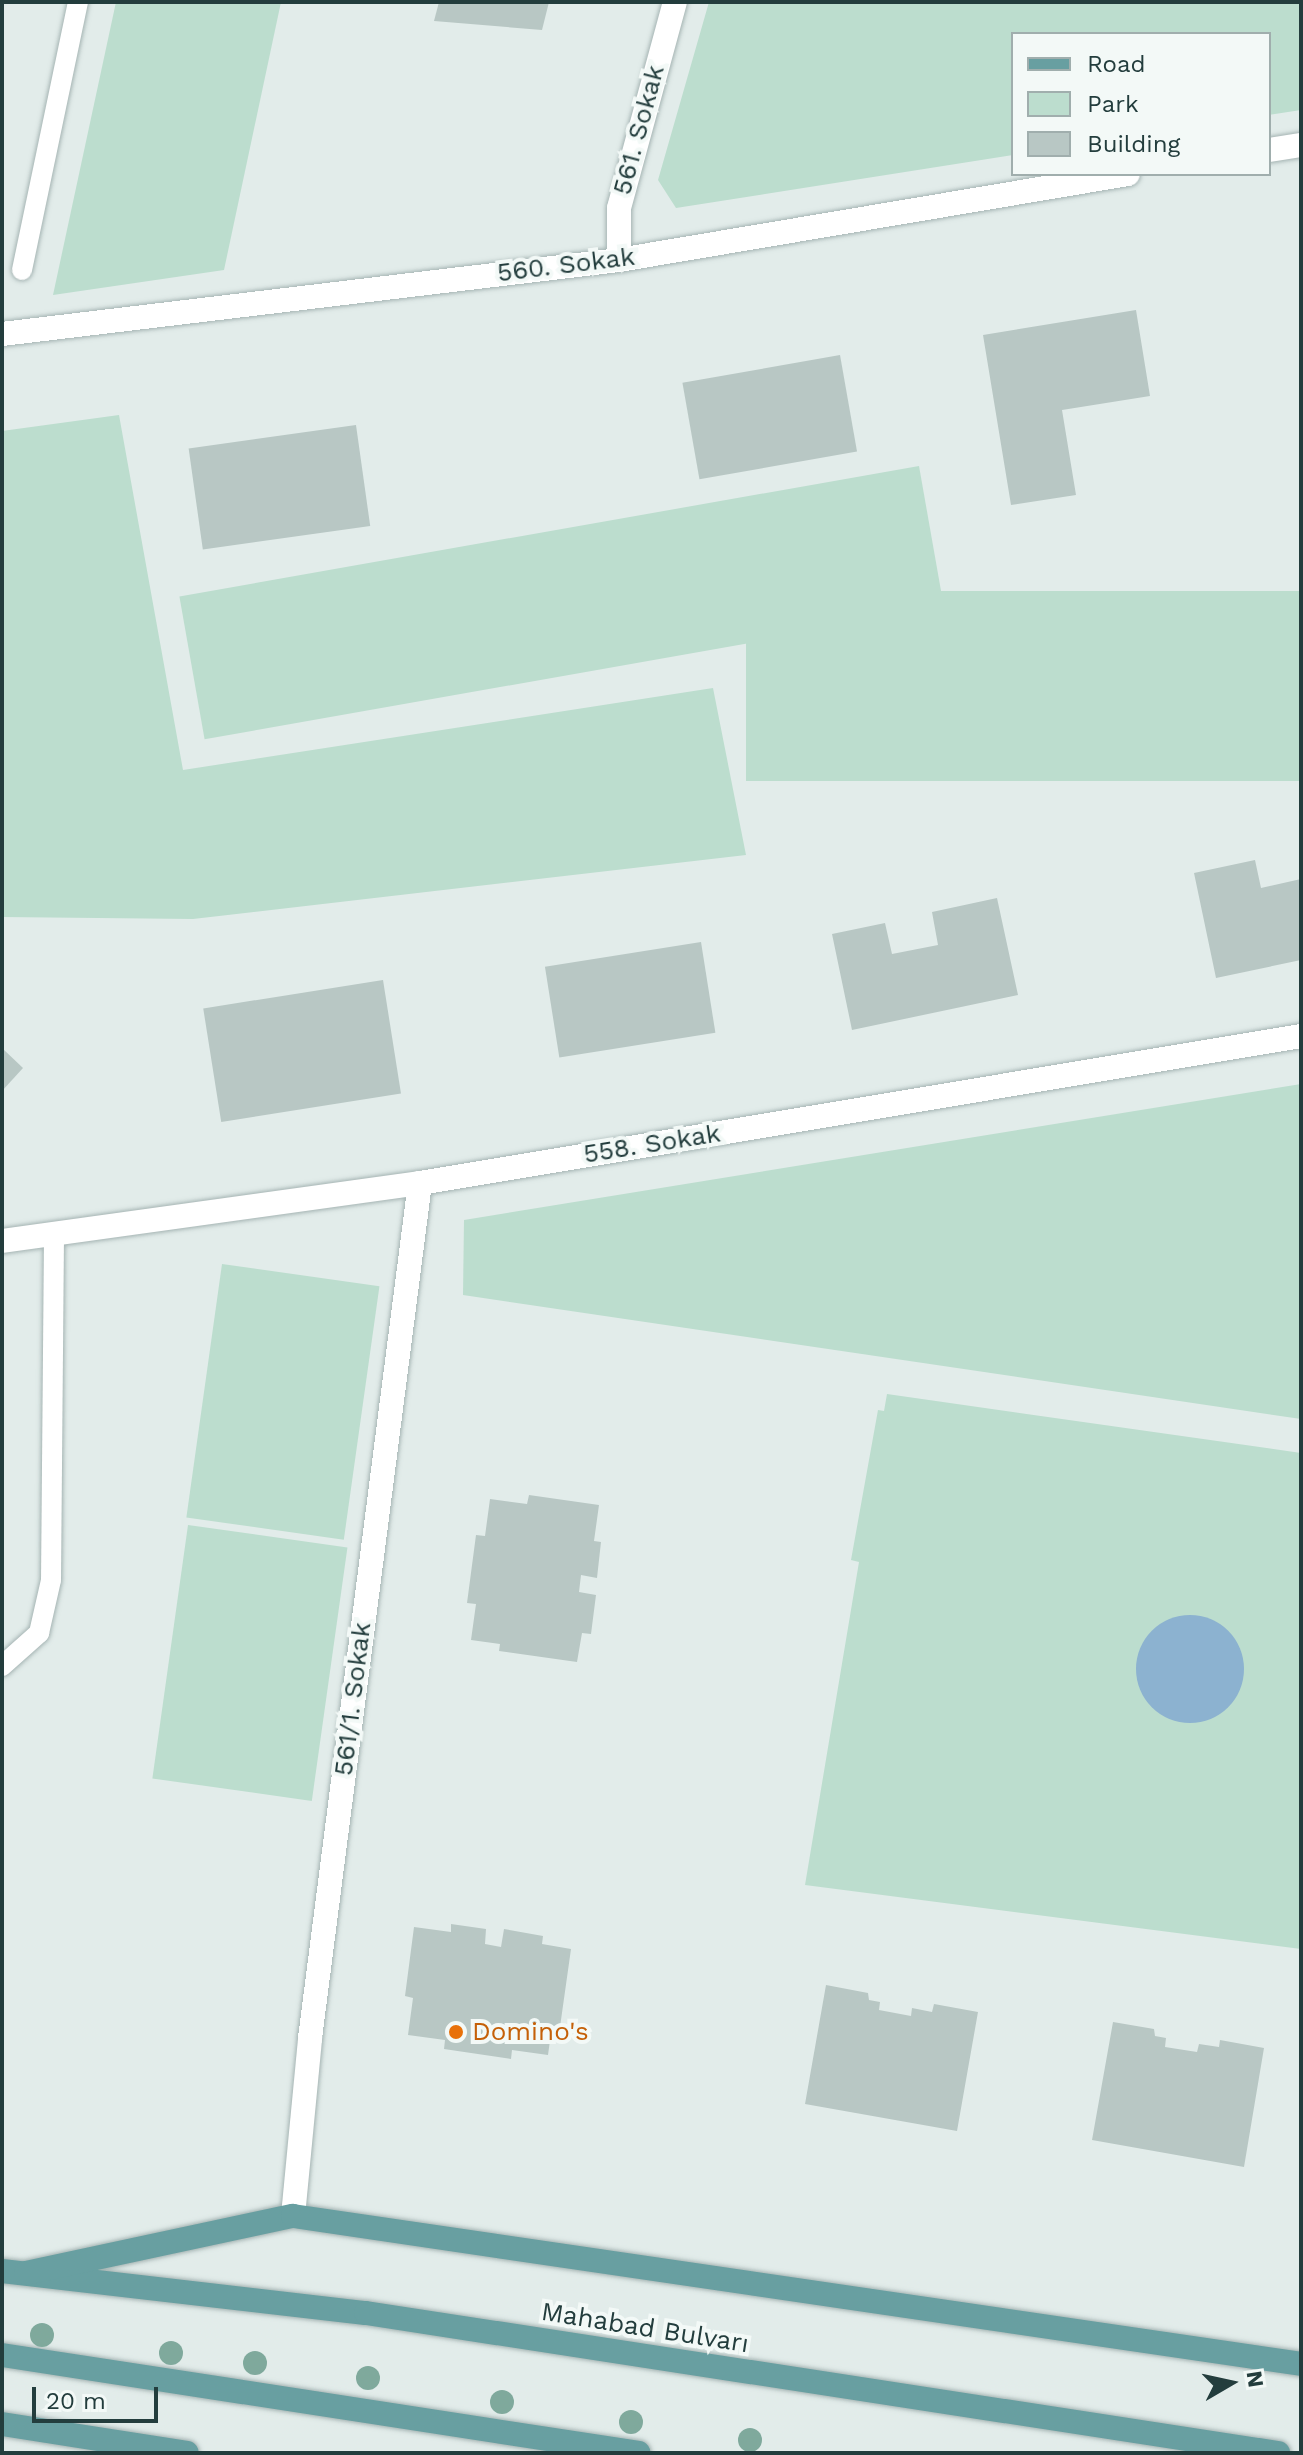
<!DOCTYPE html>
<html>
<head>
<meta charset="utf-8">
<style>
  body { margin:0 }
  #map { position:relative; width:1303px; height:2455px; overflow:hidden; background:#e2ecea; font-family:"Work Sans",sans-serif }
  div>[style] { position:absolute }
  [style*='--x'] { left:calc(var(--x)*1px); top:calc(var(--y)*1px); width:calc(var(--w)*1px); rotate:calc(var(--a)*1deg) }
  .green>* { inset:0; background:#bcddce; transform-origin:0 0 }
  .water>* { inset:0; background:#8cb2d0 }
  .round { border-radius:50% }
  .building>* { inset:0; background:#b8c7c4; transform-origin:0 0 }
  .roads { filter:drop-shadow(0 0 2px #a5b4b3) drop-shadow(0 0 2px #a5b4b3) }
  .service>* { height:20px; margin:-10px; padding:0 10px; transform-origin:10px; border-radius:10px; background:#fff }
  .minor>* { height:24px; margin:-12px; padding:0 12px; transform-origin:12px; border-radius:12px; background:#fff }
  .primary>* { height:24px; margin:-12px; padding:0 12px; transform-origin:12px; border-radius:12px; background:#689fa1 }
  .trees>* { width:24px; height:24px; margin:-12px; border-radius:50%; background:#7fa99c }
  .dots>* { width:22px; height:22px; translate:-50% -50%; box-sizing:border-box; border:4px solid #f3f9f7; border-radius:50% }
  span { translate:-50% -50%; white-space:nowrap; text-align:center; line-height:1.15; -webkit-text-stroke:8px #f3f9f7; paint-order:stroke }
  .street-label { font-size:26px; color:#233d3d }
  .food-label { font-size:26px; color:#c56008 }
  .left { translate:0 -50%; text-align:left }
  .frame { position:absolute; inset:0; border:4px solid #233d3d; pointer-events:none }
  .legend { position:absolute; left:1011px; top:32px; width:260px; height:144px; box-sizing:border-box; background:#f3f9f7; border:2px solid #a0aead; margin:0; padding:10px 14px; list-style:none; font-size:24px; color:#233d3d }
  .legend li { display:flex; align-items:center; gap:16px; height:40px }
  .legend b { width:40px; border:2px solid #a0aead }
  .north { position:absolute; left:1191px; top:2343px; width:80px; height:80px; -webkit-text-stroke:6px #f3f9f7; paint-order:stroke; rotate:81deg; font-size:22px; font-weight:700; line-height:32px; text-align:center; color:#233d3d }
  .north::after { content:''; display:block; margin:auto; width:28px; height:36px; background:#233d3d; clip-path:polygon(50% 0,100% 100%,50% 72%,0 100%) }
  .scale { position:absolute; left:32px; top:2387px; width:126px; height:36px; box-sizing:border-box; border:4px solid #233d3d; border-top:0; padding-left:10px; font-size:24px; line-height:28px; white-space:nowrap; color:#233d3d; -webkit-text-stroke:6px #f3f9f7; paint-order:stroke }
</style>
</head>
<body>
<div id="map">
  <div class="green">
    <div style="clip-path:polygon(116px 2px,281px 2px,224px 270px,53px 295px)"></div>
    <div style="clip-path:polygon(709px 2px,1301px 2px,1301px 110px,1269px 115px,1269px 34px,1013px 34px,1013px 155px,676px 208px,658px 180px)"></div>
    <div style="clip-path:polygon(119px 415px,183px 770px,713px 688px,746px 855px,193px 919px,2px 917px,2px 431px)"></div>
    <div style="left:919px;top:466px;width:145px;height:751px;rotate:80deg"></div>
    <div style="left:1301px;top:591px;width:190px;height:555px;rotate:90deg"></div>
    <div style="clip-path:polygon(1301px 1084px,1301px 1419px,463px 1295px,464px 1220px)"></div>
    <div style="left:222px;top:1264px;width:159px;height:256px;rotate:8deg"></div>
    <div style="clip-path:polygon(887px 1394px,1301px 1453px,1301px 1949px,805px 1885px,859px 1562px,851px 1560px,878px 1410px,884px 1411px)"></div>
    <div style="left:188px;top:1525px;width:161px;height:256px;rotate:8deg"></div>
  </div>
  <div class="water">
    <div class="round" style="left:1136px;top:1615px;width:108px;height:108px"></div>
  </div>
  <div class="building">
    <div style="clip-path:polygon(439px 2px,549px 2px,542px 30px,434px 21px)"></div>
    <div style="clip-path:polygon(1136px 310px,1150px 396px,1062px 410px,1076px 495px,1011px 505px,983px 335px)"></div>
    <div style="left:840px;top:355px;width:98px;height:160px;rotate:80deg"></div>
    <div style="left:356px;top:425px;width:102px;height:169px;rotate:82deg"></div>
    <div style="clip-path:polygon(1255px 860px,1261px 888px,1301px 879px,1301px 960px,1216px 978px,1194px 873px)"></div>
    <div style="clip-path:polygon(997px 898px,1018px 995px,852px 1030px,832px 934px,885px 923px,892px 954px,938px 945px,932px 912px)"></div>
    <div style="left:701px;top:942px;width:92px;height:158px;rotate:81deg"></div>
    <div style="left:383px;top:980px;width:115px;height:182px;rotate:81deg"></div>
    <div style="clip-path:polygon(2px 1048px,23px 1068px,2px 1091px)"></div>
    <div style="clip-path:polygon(529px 1495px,599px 1505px,594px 1541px,601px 1542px,597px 1578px,581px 1575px,579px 1592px,596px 1595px,591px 1634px,582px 1633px,577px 1662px,499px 1651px,500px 1644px,471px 1640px,476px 1604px,467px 1603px,476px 1535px,485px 1536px,490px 1499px,527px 1504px)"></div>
    <div style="clip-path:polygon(451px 1924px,486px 1929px,485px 1944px,501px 1947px,504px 1929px,543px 1936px,542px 1944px,571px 1949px,560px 2027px,552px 2026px,548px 2055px,512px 2050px,511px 2059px,444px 2049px,445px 2040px,408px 2035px,413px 1998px,405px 1996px,414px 1927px,451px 1932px)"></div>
    <div style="clip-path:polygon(826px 1985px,868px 1993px,869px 2000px,880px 2002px,879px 2010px,911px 2016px,912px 2008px,932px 2012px,934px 2004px,978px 2012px,957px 2131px,805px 2104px)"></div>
    <div style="clip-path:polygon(1113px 2022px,1154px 2029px,1155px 2036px,1166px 2038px,1165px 2047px,1197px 2052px,1199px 2044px,1219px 2047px,1220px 2040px,1264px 2048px,1244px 2167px,1092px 2140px)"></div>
  </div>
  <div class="roads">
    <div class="service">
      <div style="--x:22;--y:270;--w:274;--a:-78.2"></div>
      <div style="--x:2;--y:1666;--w:50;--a:-41.7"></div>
      <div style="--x:39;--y:1633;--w:54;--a:-77.2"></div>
      <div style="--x:51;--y:1580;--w:347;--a:-89.5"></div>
    </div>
    <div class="minor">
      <div style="--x:1269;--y:150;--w:32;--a:-9"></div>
      <div style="--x:619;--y:260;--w:52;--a:-90"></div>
      <div style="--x:619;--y:208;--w:213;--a:-74.8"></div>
      <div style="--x:2;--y:334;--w:621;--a:-6.84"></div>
      <div style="--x:619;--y:260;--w:516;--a:-9.59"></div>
      <div style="--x:2;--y:1241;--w:422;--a:-7.9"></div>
      <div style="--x:420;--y:1183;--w:893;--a:-9.47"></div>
      <div style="--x:293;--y:2216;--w:179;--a:-84.5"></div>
      <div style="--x:310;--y:2038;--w:862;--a:-82.67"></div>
    </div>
    <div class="primary">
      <div style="--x:2;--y:2271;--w:366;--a:6.6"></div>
      <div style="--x:366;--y:2313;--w:923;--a:8.73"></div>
      <div style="--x:26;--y:2273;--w:273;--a:-12.1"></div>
      <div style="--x:293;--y:2216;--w:1019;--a:8.35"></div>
      <div style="--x:2;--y:2355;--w:644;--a:8.75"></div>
      <div style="--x:2;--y:2424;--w:187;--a:8.9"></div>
    </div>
  </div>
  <div class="trees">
    <div style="left:42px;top:2335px"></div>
    <div style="left:171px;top:2353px"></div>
    <div style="left:255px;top:2363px"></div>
    <div style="left:368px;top:2378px"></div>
    <div style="left:502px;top:2402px"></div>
    <div style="left:631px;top:2422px"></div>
    <div style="left:750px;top:2440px"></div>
  </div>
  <div class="dots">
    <div style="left:456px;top:2032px;background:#e8710a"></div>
  </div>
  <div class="street-label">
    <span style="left:639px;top:130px;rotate:-75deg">561. Sokak</span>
    <span style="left:566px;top:265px;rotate:-7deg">560. Sokak</span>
    <span style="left:652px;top:1144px;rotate:-9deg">558. Sokak</span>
    <span style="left:353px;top:1699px;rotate:-83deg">561/1. Sokak</span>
    <span style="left:645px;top:2328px;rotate:9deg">Mahabad Bulvarı</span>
  </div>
  <div class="food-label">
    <span class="left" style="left:472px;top:2032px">Domino's</span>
  </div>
  <div class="frame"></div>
  <ul class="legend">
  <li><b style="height:10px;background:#689fa1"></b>Road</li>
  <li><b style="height:22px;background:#bcddce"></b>Park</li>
  <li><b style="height:22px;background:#b8c7c4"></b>Building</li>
  </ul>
  <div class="north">N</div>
  <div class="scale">20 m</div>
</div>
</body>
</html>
